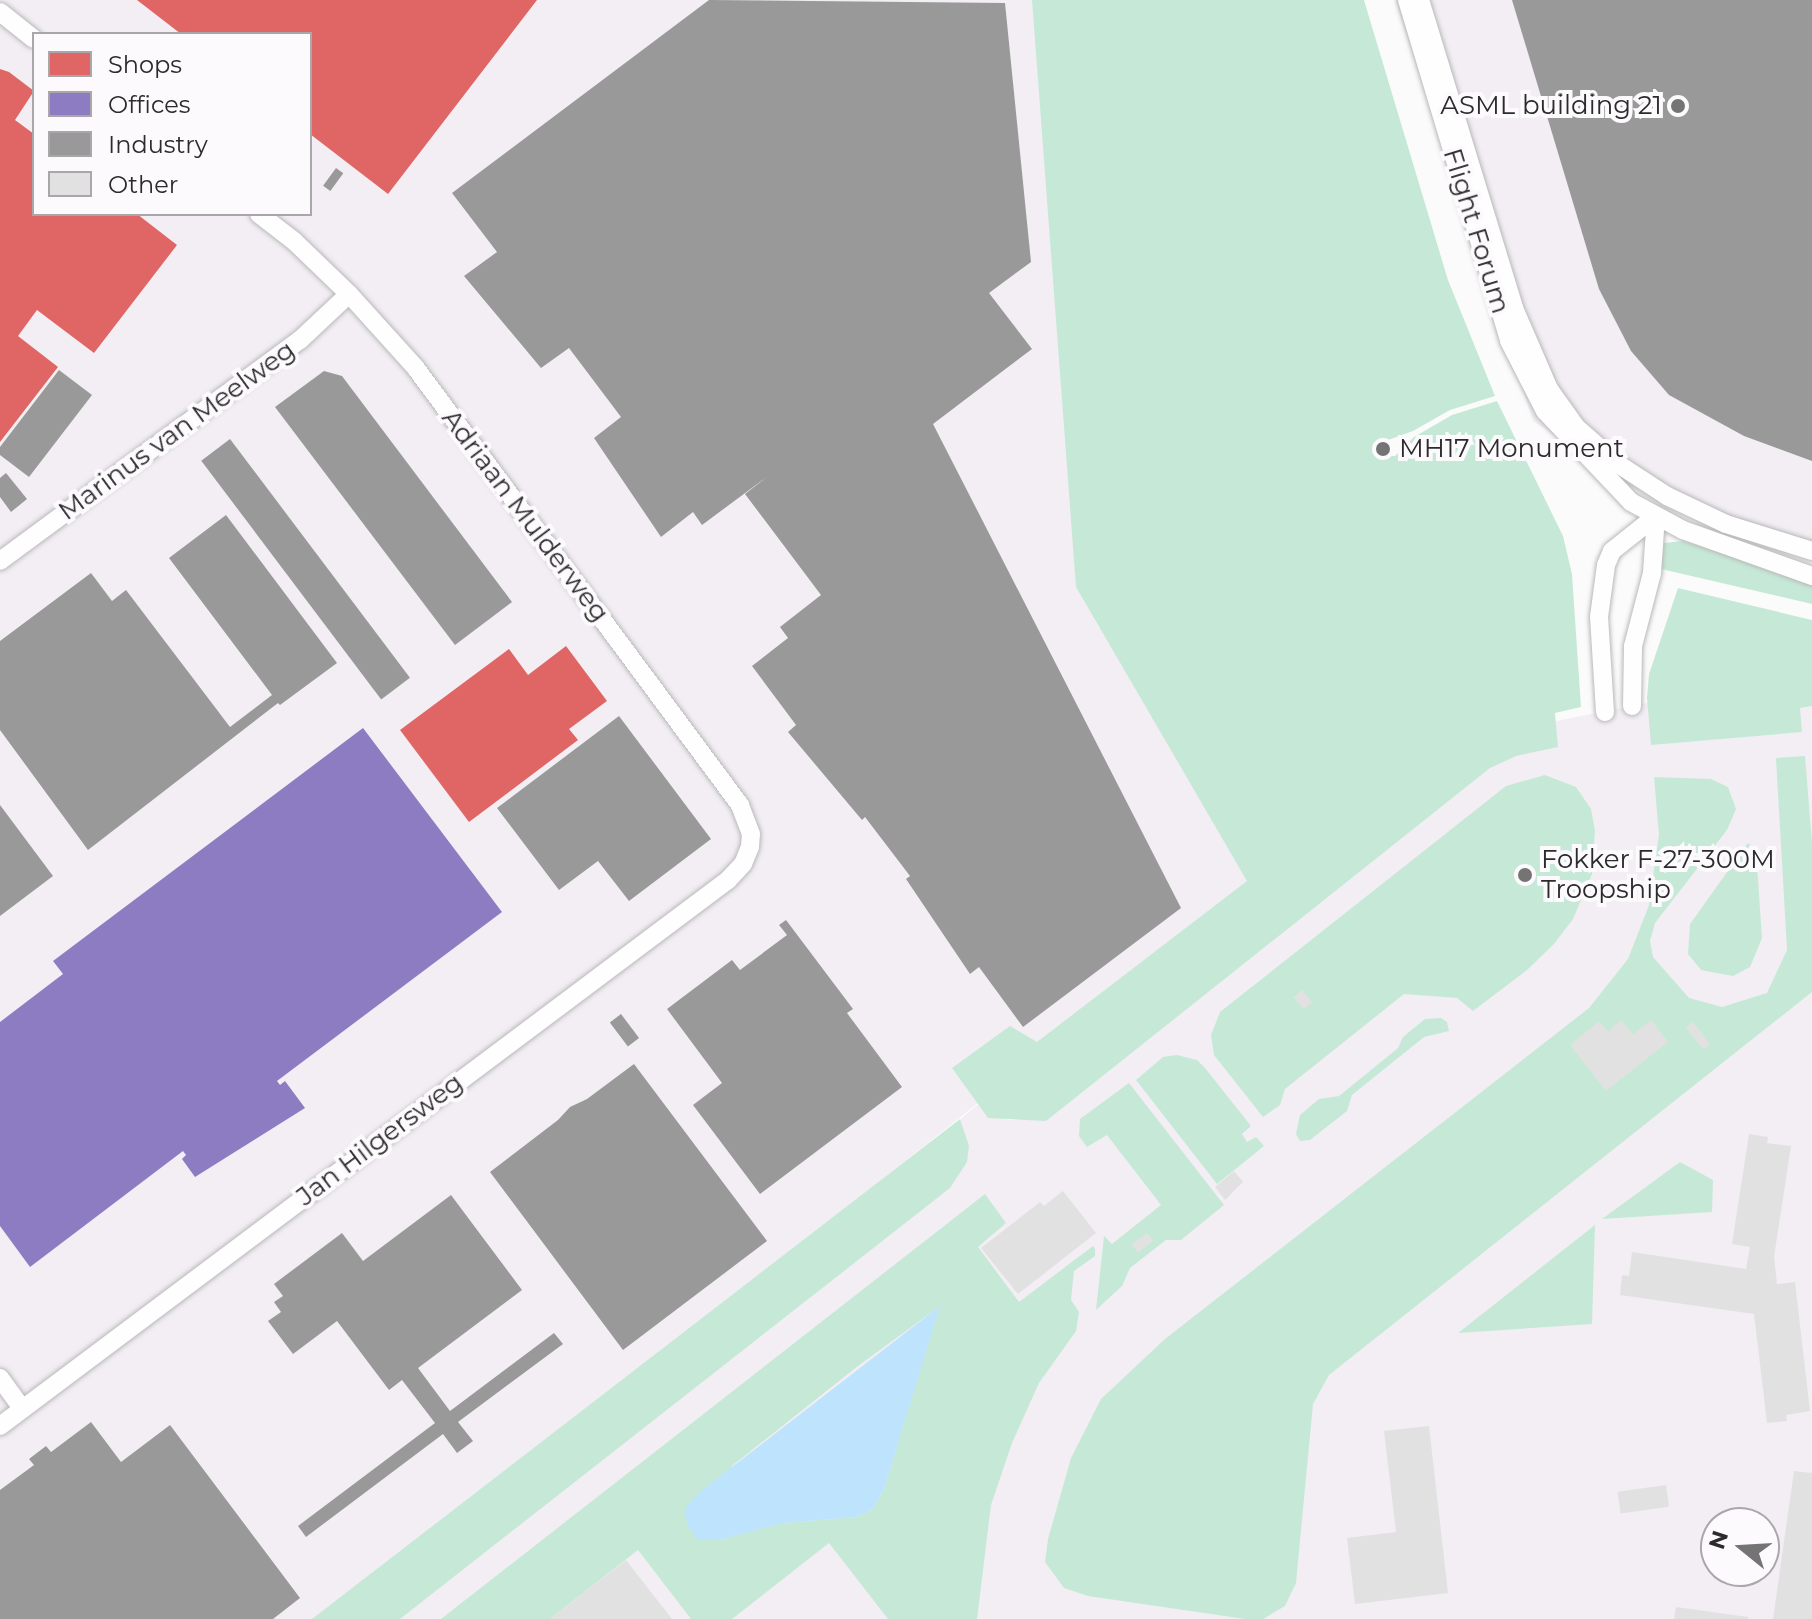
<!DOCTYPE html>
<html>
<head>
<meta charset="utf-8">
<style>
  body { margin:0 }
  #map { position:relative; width:1812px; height:1619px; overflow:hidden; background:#fcfbfc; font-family:Montserrat,sans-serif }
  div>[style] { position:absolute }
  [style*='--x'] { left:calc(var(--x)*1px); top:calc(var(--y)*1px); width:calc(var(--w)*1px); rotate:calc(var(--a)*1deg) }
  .built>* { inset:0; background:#f2eef4 }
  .green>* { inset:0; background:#c6e9d7 }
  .water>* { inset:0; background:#bee3fc }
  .shops>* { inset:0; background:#e06666 }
  .offices>* { inset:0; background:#8e7cc3 }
  .industry>* { inset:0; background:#999; transform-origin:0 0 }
  .building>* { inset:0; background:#e2e1e2; transform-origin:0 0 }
  .roads { filter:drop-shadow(0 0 2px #b9b8b9) drop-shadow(0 0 2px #b9b8b9) }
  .street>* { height:18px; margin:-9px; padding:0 9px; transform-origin:9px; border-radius:9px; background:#fffeff }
  .dots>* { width:22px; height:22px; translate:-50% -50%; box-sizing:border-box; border:4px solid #fcfafd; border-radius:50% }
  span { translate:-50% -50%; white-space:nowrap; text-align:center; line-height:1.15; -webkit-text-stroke:8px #fcfafd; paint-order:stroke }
  .poi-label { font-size:26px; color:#2c2b2c }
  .right { translate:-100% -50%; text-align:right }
  .left { translate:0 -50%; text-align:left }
  .street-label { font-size:26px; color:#2c2b2c }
  .legend { position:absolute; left:32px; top:32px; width:280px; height:184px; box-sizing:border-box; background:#fcfafd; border:2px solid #a9a7a9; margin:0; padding:10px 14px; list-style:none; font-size:24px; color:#2c2b2c }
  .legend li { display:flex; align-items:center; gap:16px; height:40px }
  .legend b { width:40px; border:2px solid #a9a7a9 }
  .north { position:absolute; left:1700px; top:1507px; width:80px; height:80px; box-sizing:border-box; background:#fcfafd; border:2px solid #a9a7a9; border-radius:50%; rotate:288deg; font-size:22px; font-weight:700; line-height:32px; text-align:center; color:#2c2b2c }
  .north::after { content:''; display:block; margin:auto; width:28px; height:36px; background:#757475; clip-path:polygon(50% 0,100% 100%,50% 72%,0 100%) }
</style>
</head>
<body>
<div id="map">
  <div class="built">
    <div style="clip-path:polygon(evenodd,0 0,1060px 0,1265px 875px,329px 1619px,0 1619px,0 0,34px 34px,310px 34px,310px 214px,34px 214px,34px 34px)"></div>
    <div style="clip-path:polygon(1395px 0,1812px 0,1812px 557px,1761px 548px,1644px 496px,1533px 421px)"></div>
    <div style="clip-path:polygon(evenodd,1812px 670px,1812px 1619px,387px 1619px,970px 1111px,980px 1103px,994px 1115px,1010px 1120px,1025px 1119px,1526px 727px,1812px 670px,1716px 1523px,1764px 1523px,1764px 1571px,1716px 1571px,1716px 1523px)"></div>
  </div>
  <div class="green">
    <div style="clip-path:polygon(1032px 0,1364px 0,1448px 280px,1495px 396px,1450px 410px,1413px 431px,1380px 443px,1376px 449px,1380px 455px,1395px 456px,1414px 437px,1452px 415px,1497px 401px,1563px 536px,1572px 574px,1581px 707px,1555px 713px,1558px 747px,1516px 756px,1490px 768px,1046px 1121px,988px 1118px,952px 1068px,1010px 1026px,1037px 1042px,1247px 881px,1076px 587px)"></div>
    <div style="clip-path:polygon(1684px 541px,1812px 583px,1812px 604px,1661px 569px,1664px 543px)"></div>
    <div style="clip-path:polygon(1678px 588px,1812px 620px,1812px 706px,1800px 708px,1802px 732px,1651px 745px,1647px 698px,1649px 674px)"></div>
    <div style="clip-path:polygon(1805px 756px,1812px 843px,1812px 992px,1329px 1375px,1313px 1404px,1296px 1583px,1285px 1606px,1263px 1619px,1245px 1619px,1088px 1596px,1064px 1588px,1045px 1562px,1048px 1539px,1071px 1458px,1101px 1399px,1165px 1339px,1589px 1008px,1628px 959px,1649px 905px,1659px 835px,1654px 777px,1711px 779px,1728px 787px,1736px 809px,1727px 830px,1655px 923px,1650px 941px,1653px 957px,1689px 998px,1722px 1007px,1767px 993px,1787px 950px,1776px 758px)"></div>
    <div style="clip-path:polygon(1545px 775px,1576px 787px,1591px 809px,1595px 831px,1592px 874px,1573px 919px,1554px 944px,1527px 970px,1473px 1011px,1457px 998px,1404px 994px,1285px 1089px,1280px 1105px,1263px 1117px,1214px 1055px,1211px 1035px,1220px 1012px,1506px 786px)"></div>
    <div style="clip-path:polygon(1748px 843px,1756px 851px,1762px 938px,1750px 967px,1733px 976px,1701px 970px,1688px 954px,1690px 924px)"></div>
    <div style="clip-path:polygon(1441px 1018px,1447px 1022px,1449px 1031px,1424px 1037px,1352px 1095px,1347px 1111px,1310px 1140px,1300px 1141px,1296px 1134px,1300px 1115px,1319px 1099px,1339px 1096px,1398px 1048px,1403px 1037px,1425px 1019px)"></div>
    <div style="clip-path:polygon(1177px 1055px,1197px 1060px,1205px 1068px,1251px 1126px,1242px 1134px,1247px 1142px,1256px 1137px,1264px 1146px,1217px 1184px,1136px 1080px,1163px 1057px)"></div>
    <div style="clip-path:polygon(1129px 1083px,1224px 1205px,1181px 1240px,1166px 1240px,1130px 1268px,1122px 1286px,1096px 1310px,1104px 1236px,1112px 1244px,1161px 1205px,1107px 1135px,1087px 1147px,1079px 1136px,1080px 1119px)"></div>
    <div style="clip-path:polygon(960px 1119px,969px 1146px,967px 1162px,950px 1188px,400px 1619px,312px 1619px)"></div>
    <div style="clip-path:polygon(1680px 1162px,1713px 1180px,1712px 1212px,1602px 1219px)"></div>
    <div style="clip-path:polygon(evenodd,985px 1194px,1006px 1223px,978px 1247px,1019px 1302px,1093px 1246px,1095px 1249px,1095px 1256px,1074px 1271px,1071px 1300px,1079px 1312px,1076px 1331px,1039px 1383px,1012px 1443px,991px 1505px,977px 1619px,888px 1619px,829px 1543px,732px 1619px,691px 1619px,638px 1550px,550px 1619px,441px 1619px,985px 1194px,939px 1307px,884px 1489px,873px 1509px,857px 1517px,782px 1523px,719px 1540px,732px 1466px,858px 1366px,939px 1307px)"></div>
    <div style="clip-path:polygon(1595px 1225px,1592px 1324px,1458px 1333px)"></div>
  </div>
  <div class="water">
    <div style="clip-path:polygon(940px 1306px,884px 1489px,873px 1509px,857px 1517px,783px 1523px,719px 1540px,698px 1539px,687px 1525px,685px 1508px,701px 1491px)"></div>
  </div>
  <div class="shops">
    <div style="clip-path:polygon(137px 0,537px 0,388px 194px,310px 134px,310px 34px,181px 34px)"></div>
    <div style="clip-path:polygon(0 69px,9px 72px,34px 91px,15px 120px,34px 134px,34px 214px,137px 214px,177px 245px,94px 353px,37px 310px,18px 336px,58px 367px,0 442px)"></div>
    <div style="clip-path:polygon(566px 646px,607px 701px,569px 729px,578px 740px,469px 822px,400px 730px,509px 649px,528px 675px)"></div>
  </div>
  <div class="offices">
    <div style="clip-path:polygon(363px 728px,502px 912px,277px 1081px,280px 1085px,285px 1081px,305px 1108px,195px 1177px,182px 1159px,186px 1155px,183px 1151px,30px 1267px,0 1226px,0 1022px,63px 974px,53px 961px)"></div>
  </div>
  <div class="industry">
    <div style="clip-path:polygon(709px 0,1005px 3px,1031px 262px,989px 293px,1032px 349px,933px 424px,1181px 908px,1023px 1027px,979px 967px,970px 974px,906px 879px,910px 876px,865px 817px,862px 820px,788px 732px,796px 725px,752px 666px,788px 638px,780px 627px,821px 595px,745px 494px,768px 476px,702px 525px,693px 512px,661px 537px,594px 438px,621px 417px,569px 348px,541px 368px,464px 276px,497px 252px,452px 193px)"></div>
    <div style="clip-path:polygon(1512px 0,1812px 0,1812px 461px,1744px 436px,1669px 395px,1631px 351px,1599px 289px)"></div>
    <div style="left:336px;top:168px;width:9px;height:22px;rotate:36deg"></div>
    <div style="clip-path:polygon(59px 370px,92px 395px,29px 477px,0 455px,0 447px)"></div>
    <div style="clip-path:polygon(324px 371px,342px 376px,512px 602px,455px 645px,275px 407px)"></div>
    <div style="left:230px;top:439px;width:299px;height:36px;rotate:53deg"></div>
    <div style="clip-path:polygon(6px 473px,27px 499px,11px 512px,0 497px,0 478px)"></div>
    <div style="clip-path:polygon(226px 515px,337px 663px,280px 705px,278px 703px,88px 850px,0 730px,0 641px,91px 573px,112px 601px,126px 590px,230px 727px,272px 695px,169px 558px)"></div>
    <div style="clip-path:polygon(619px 716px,711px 839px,629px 901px,598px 861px,559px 890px,497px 808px)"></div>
    <div style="clip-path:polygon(0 805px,53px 876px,0 916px)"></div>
    <div style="clip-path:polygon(786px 920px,853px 1009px,847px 1013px,902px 1087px,760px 1194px,693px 1105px,722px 1083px,667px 1009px,732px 960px,740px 970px,787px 935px,779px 925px)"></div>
    <div style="left:621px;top:1014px;width:30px;height:14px;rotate:53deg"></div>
    <div style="clip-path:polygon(634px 1064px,767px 1241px,623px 1350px,490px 1172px,558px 1120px,570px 1107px,587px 1099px)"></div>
    <div style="clip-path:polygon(451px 1195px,522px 1290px,418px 1368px,450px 1411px,554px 1333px,563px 1344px,458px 1422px,473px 1441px,457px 1453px,443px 1434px,306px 1537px,298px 1526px,435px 1423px,402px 1380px,389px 1390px,337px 1321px,293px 1354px,268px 1321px,281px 1312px,274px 1302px,283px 1296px,274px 1284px,342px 1233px,363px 1261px)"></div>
    <div style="clip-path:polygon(91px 1422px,121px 1462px,170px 1425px,300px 1598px,273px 1619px,0 1619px,0 1490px,34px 1465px,29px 1459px,46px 1446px,51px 1452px)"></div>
  </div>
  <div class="building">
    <div style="left:1302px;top:990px;width:16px;height:11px;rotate:50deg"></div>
    <div style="clip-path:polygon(1621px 1020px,1633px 1034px,1651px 1020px,1668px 1042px,1606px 1091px,1570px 1045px,1599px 1021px,1608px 1032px)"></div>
    <div style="left:1693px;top:1022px;width:28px;height:9px;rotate:52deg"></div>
    <div style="clip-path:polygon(1749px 1134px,1768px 1137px,1767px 1143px,1791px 1146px,1774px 1257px,1777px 1284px,1795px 1282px,1810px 1411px,1786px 1415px,1787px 1421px,1767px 1423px,1754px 1314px,1620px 1295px,1622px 1275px,1629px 1276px,1632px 1252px,1746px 1269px,1750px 1247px,1732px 1244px)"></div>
    <div style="clip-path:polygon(1234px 1171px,1243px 1182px,1225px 1200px,1215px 1187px)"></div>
    <div style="clip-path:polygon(1063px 1191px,1096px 1233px,1018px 1294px,981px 1248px,1040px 1202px,1044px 1206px)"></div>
    <div style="left:1147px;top:1233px;width:10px;height:19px;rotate:53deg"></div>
    <div style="clip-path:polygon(1429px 1426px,1448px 1593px,1355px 1604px,1347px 1538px,1396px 1532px,1384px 1431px)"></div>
    <div style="clip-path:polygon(1794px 1471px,1812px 1473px,1812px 1619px,1773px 1619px)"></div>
    <div style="left:1666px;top:1485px;width:22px;height:49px;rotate:82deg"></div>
    <div style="clip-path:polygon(626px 1560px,672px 1619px,550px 1619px)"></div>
    <div style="clip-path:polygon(1676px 1607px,1748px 1617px,1748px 1619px,1674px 1619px)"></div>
  </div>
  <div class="roads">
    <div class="street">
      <div style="--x:1407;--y:0;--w:356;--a:73.3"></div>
      <div style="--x:1509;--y:341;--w:79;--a:62.8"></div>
      <div style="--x:1545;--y:411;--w:125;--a:46.6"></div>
      <div style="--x:1631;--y:502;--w:59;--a:28.3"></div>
      <div style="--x:1683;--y:530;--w:137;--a:19.6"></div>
      <div style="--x:1420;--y:0;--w:322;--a:73"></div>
      <div style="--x:1514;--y:308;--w:88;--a:66.6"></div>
      <div style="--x:1549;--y:389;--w:22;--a:98"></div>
      <div style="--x:0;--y:12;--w:43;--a:38.5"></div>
      <div style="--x:1549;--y:389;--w:47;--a:54.6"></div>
      <div style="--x:1576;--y:427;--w:56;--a:41.4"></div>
      <div style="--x:1618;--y:464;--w:59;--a:33.1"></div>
      <div style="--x:1667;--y:496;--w:65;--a:25.4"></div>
      <div style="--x:1726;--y:524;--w:90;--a:17.4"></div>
      <div style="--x:0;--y:561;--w:373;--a:-36.4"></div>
      <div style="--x:300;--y:340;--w:67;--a:-43.2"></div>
      <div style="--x:1632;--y:706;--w:60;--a:-89"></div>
      <div style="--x:1633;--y:646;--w:75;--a:-75.4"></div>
      <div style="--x:1652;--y:573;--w:57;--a:-86"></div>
      <div style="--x:1605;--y:712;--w:95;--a:-93.6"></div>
      <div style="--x:1599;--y:617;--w:52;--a:-82.3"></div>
      <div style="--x:1606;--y:565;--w:15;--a:-67"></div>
      <div style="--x:1612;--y:551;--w:56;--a:-38.5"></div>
      <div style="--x:0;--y:1378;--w:37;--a:54"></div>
      <div style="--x:0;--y:1426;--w:910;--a:-36.87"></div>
      <div style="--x:728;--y:880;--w:22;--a:-47"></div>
      <div style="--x:743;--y:864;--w:18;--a:-68"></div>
      <div style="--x:750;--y:847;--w:13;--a:-86"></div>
      <div style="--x:751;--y:834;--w:31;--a:-111"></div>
      <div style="--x:740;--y:805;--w:545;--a:-126.58"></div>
      <div style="--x:415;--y:367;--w:98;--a:-132.1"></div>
      <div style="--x:349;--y:294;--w:76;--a:-136.1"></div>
      <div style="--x:294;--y:241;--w:44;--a:-142.4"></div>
    </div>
  </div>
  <div class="dots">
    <div style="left:1678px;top:106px;background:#757475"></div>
    <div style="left:1383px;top:449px;background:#757475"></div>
    <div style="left:1525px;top:875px;background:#757475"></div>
  </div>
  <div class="poi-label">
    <span class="right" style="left:1662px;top:106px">ASML building 21</span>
    <span class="left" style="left:1399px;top:449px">MH17 Monument</span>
    <span class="left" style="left:1541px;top:875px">Fokker F-27-300M<br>Troopship</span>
  </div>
  <div class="street-label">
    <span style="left:1476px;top:231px;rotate:73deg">Flight Forum</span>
    <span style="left:177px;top:431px;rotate:-36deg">Marinus van Meelweg</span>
    <span style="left:525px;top:516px;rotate:53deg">Adriaan Mulderweg</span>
    <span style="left:380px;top:1140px;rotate:-37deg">Jan Hilgersweg</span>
  </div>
  <ul class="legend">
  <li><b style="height:22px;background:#e06666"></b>Shops</li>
  <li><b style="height:22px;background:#8e7cc3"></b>Offices</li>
  <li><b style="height:22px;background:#999"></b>Industry</li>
  <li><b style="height:22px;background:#e2e1e2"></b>Other</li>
  </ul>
  <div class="north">N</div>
</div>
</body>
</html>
